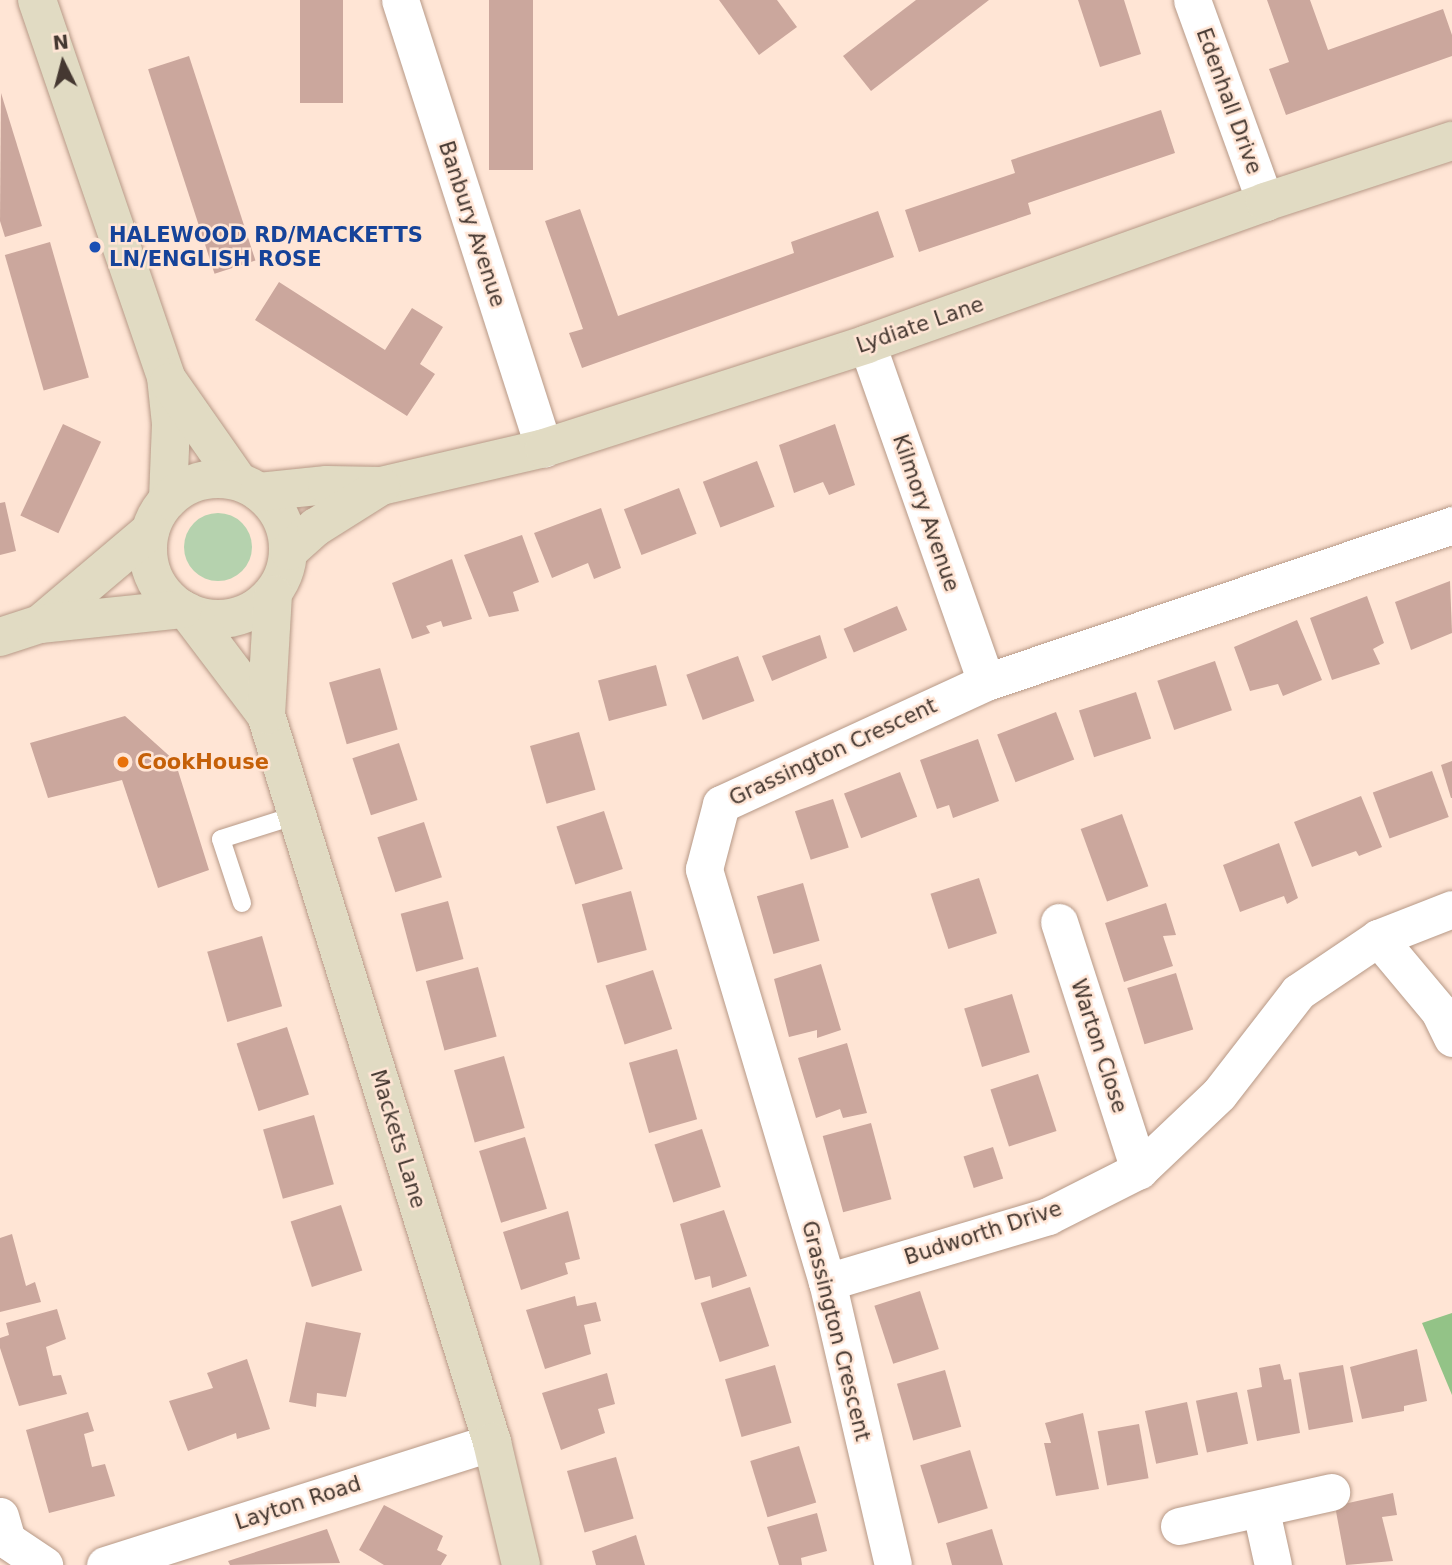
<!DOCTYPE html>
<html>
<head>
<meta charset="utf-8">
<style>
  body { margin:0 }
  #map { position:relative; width:1452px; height:1565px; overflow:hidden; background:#ffe5d5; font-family:"DejaVu Sans",sans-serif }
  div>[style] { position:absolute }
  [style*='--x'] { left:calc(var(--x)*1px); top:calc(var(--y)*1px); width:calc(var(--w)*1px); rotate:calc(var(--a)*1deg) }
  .green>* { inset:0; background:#b5d2ae }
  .round { border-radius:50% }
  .forest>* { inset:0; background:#93c387 }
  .building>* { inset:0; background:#cba79d; transform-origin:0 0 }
  .roads { filter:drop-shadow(0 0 2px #b79987) drop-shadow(0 0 2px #b79987) }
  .lane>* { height:18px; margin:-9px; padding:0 9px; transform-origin:9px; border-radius:9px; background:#fff }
  .street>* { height:37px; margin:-18.5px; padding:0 18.5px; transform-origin:18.5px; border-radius:18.5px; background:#fff }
  .secondary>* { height:38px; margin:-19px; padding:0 19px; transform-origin:19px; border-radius:19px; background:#e1dbc3 }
  .secondary>.ring { margin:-19px; padding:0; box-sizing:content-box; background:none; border:38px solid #e1dbc3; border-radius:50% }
  .dots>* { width:19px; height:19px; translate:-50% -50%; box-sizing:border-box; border:4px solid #ffe5d5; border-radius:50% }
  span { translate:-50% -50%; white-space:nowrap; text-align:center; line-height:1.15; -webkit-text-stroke:5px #ffe5d5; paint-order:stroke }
  .street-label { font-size:21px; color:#453831 }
  .transit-label { font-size:21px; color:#164399; font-weight:700 }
  .left { translate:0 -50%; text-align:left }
  .food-label { font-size:21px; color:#c56008; font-weight:700 }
  .north { position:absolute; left:28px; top:28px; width:70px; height:70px; -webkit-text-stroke:5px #ffe5d5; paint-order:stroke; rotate:354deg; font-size:19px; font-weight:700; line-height:28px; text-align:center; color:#453831 }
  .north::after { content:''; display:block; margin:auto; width:24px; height:32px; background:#453831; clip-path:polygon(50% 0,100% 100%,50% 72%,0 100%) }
</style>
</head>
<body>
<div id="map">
  <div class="green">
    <div class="round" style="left:184px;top:513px;width:68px;height:68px"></div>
  </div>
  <div class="forest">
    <div style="clip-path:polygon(1452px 1313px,1452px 1395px,1422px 1323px)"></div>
  </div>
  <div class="building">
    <div style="left:300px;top:0;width:43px;height:103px"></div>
    <div style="left:489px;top:0;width:44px;height:170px"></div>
    <div style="clip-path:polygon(719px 0,777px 0,797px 27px,759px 55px)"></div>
    <div style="clip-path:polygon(916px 0,989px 0,871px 91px,843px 56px)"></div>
    <div style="clip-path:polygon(1078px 0,1124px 0,1141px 54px,1100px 67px)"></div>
    <div style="clip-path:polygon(1267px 0,1310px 0,1328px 50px,1443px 9px,1452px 35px,1452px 56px,1286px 115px,1269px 69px,1289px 62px)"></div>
    <div style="left:189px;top:56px;width:215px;height:43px;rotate:72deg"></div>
    <div style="clip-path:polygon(1px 93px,42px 226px,5px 237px,0 221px)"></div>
    <div style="clip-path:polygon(1161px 110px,1175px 153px,1028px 203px,1031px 214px,919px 252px,905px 210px,1015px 173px,1011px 160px)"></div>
    <div style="clip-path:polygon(580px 209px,618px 316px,794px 253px,791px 242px,878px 211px,894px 257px,582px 368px,569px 333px,583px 329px,545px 221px)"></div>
    <div style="left:50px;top:242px;width:141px;height:47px;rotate:74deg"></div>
    <div style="clip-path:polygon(279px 282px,385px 350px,412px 308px,443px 327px,420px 364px,435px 374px,407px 416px,255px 320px)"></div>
    <div style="left:63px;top:424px;width:42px;height:101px;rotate:25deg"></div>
    <div style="clip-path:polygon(835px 424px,855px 485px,829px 495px,823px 482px,794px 493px,779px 445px)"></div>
    <div style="left:757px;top:461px;width:49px;height:58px;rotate:69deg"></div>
    <div style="left:679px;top:488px;width:49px;height:59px;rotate:69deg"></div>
    <div style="clip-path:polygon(5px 502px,16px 551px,0 555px,0 503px)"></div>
    <div style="clip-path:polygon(601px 508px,621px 568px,594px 579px,588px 563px,552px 578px,534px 533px)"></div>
    <div style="clip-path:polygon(522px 535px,539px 582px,513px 592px,519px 611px,489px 617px,464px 555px)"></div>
    <div style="clip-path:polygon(452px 559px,472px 619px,443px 627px,441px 621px,426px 626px,430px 633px,412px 639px,392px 583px)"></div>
    <div style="clip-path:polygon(1450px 581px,1452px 633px,1411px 650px,1395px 602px)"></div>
    <div style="clip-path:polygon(1367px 596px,1384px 643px,1373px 649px,1380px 664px,1332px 680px,1310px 618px)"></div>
    <div style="left:897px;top:606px;width:26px;height:58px;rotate:67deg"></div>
    <div style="clip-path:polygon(1297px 620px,1322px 680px,1283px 696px,1278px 684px,1250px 691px,1234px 647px)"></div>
    <div style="clip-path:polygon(820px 635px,827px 658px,772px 681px,762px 656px)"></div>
    <div style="left:738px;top:656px;width:48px;height:55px;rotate:70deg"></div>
    <div style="left:1215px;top:661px;width:52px;height:61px;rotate:71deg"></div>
    <div style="left:656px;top:665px;width:42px;height:60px;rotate:75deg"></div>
    <div style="left:380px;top:668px;width:64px;height:53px;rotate:74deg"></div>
    <div style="left:1136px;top:692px;width:49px;height:60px;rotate:72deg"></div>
    <div style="left:1056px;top:712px;width:51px;height:63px;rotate:69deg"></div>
    <div style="clip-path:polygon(125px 716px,175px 761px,209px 870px,158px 888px,122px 780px,48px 798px,30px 743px)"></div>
    <div style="left:579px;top:732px;width:60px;height:51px;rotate:74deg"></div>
    <div style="clip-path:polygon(978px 739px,999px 801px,953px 818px,949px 805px,937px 809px,920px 760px)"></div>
    <div style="left:399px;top:743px;width:60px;height:49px;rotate:72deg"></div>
    <div style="clip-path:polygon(1452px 761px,1452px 798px,1451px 798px,1441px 765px)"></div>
    <div style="left:1432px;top:771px;width:49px;height:63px;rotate:70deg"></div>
    <div style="left:900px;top:772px;width:48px;height:60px;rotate:69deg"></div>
    <div style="clip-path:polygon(1361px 796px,1382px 847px,1359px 856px,1356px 851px,1312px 867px,1294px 822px)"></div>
    <div style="left:833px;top:799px;width:51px;height:40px;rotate:72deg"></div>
    <div style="left:604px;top:811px;width:61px;height:50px;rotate:72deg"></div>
    <div style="left:1122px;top:814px;width:77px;height:44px;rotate:70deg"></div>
    <div style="left:424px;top:822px;width:58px;height:49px;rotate:72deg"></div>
    <div style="clip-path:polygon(1279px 843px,1298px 898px,1287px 904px,1284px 896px,1240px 912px,1223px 865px)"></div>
    <div style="left:979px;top:878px;width:58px;height:51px;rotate:72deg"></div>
    <div style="left:803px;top:883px;width:60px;height:48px;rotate:74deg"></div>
    <div style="left:631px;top:891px;width:61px;height:51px;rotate:75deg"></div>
    <div style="left:448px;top:901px;width:60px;height:49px;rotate:75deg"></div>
    <div style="clip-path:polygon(1166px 903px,1176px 935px,1163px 936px,1173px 966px,1124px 982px,1105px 923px)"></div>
    <div style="left:262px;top:936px;width:73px;height:57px;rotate:74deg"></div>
    <div style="clip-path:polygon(821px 964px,841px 1030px,817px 1038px,817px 1030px,789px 1037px,774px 979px)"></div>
    <div style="left:478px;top:967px;width:72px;height:54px;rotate:75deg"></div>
    <div style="left:653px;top:970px;width:62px;height:50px;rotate:72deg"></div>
    <div style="left:1176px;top:973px;width:59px;height:51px;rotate:73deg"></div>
    <div style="left:1012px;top:994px;width:61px;height:50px;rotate:73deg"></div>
    <div style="left:287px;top:1027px;width:71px;height:53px;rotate:72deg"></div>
    <div style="clip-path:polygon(847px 1043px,867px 1113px,843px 1118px,840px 1109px,816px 1118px,798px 1058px)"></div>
    <div style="left:677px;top:1049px;width:73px;height:50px;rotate:74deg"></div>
    <div style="left:504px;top:1056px;width:75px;height:52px;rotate:74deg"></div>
    <div style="left:1038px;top:1074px;width:60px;height:50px;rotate:72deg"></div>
    <div style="left:314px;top:1115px;width:72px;height:53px;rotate:74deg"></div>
    <div style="left:871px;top:1123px;width:79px;height:50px;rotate:75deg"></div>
    <div style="left:702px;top:1129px;width:61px;height:50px;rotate:72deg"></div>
    <div style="left:525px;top:1137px;width:75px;height:48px;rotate:73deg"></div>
    <div style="left:993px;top:1147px;width:33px;height:31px;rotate:72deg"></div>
    <div style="left:341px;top:1205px;width:69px;height:53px;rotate:72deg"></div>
    <div style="clip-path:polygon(724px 1210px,747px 1276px,712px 1288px,710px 1276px,695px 1280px,680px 1224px)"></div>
    <div style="clip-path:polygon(568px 1211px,580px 1259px,565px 1263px,568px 1274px,521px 1290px,503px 1232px)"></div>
    <div style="clip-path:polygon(12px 1234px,26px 1286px,35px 1282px,41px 1302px,0 1312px,0 1238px)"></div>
    <div style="left:750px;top:1287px;width:62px;height:52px;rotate:72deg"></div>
    <div style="left:920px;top:1291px;width:61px;height:48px;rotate:72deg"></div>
    <div style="clip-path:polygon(575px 1296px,577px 1306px,596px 1302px,601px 1321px,584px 1325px,591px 1354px,545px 1369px,526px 1310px)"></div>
    <div style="clip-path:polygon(57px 1309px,66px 1339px,46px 1347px,53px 1376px,61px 1375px,67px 1394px,19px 1406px,0 1348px,0 1338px,9px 1335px,6px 1323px)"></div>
    <div style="clip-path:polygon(306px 1322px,361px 1333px,346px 1397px,317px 1393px,316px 1407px,289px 1402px)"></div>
    <div style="clip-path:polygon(1417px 1349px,1427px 1401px,1404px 1406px,1404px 1411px,1362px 1419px,1350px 1367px)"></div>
    <div style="clip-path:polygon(247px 1359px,270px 1429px,237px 1439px,236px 1433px,188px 1451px,169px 1401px,213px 1388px,207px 1373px)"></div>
    <div style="clip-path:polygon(1280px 1364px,1284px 1380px,1291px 1379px,1300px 1433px,1257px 1441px,1247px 1390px,1262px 1387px,1259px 1368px)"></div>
    <div style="left:775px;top:1365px;width:60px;height:52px;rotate:74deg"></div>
    <div style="left:1343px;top:1365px;width:58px;height:45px;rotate:80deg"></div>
    <div style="left:945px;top:1370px;width:59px;height:50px;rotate:74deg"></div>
    <div style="clip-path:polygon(607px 1373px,615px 1404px,598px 1409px,605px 1433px,561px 1450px,542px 1393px)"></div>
    <div style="left:1237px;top:1392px;width:53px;height:42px;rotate:78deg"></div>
    <div style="left:1187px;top:1402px;width:54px;height:43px;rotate:78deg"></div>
    <div style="clip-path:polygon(88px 1412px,94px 1431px,84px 1434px,92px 1467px,105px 1464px,115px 1496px,49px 1513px,26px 1430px)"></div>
    <div style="clip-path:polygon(1083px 1413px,1099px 1489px,1056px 1496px,1044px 1443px,1051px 1443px,1045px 1423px)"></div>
    <div style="left:1139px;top:1424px;width:55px;height:42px;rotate:80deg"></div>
    <div style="left:799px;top:1446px;width:59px;height:51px;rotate:73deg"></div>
    <div style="left:970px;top:1450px;width:61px;height:52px;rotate:73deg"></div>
    <div style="left:616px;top:1457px;width:64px;height:51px;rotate:74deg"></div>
    <div style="clip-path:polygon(1393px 1493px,1397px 1515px,1382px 1517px,1393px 1561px,1346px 1565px,1335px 1506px)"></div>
    <div style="clip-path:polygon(384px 1505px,443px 1536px,437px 1550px,447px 1555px,441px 1565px,384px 1565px,359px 1550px)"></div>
    <div style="clip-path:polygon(817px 1513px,827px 1551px,801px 1558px,802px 1565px,779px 1565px,767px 1527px)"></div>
    <div style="clip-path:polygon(327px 1529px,340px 1563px,230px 1565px,228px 1561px)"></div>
    <div style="clip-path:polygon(992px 1529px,1003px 1565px,952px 1565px,946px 1543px)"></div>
    <div style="clip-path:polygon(636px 1535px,645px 1565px,596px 1565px,592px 1551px)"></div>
  </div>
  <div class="roads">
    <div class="lane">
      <div style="--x:242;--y:903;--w:67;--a:-108.2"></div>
      <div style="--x:221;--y:839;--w:80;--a:-17.5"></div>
    </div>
    <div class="street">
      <div style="--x:400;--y:0;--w:471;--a:72.2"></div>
      <div style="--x:1192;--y:0;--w:215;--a:70.1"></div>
      <div style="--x:867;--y:344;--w:358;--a:70.6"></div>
      <div style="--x:1059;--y:922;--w:261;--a:72.1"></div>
      <div style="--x:1378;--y:938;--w:95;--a:50.1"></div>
      <div style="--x:1439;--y:1011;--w:30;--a:64"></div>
      <div style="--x:827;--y:1282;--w:231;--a:-16.6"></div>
      <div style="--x:1048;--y:1216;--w:102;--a:-26.8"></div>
      <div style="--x:1139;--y:1170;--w:110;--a:-43.5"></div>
      <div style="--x:1219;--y:1094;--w:129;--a:-52.2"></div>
      <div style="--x:1298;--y:992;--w:97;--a:-34"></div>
      <div style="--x:1378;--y:938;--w:79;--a:-21.4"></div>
      <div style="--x:1261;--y:1511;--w:55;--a:77.5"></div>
      <div style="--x:0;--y:1516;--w:25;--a:74"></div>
      <div style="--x:7;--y:1540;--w:45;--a:34"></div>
      <div style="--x:1179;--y:1526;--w:156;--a:-12.6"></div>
      <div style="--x:105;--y:1565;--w:406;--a:-17.6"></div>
      <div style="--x:893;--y:1565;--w:291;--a:-103.1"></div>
      <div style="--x:827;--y:1282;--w:431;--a:-106.6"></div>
      <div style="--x:704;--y:869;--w:67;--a:-75.3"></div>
      <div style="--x:721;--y:804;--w:292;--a:-24.7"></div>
      <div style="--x:986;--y:682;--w:492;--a:-18.6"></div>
    </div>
    <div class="secondary">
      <div style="--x:37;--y:0;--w:398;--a:71.1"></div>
      <div style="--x:166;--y:377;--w:47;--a:83.9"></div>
      <div style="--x:171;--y:424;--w:76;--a:92.3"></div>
      <div style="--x:169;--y:382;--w:121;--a:55.1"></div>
      <div class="ring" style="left:148px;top:479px;width:102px;height:102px"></div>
      <div style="--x:259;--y:492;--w:68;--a:-5.9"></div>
      <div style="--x:327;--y:485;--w:54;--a:1.1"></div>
      <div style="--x:381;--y:486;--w:167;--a:-13.1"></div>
      <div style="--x:544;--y:448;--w:339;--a:-17.8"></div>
      <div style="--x:867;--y:344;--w:423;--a:-19.6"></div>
      <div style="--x:1265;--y:202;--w:197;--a:-18.1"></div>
      <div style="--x:289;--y:551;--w:36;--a:-42"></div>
      <div style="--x:316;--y:527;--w:77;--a:-32.2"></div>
      <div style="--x:188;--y:612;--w:129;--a:52.9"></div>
      <div style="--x:266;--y:715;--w:761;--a:72.73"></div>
      <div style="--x:492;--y:1442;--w:126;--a:76.7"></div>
      <div style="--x:40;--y:624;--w:144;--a:-40.2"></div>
      <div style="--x:0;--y:637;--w:42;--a:-18"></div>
      <div style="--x:40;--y:624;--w:143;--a:-6"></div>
      <div style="--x:266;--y:715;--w:121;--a:-86.7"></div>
    </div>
  </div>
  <div class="dots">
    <div style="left:95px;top:247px;background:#1a4fb4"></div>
    <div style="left:123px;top:762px;background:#e8710a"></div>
  </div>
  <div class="street-label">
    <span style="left:1229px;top:101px;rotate:70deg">Edenhall Drive</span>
    <span style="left:472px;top:224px;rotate:72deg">Banbury Avenue</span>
    <span style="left:920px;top:325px;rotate:-19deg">Lydiate Lane</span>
    <span style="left:926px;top:513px;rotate:71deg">Kilmory Avenue</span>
    <span style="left:833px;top:752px;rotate:-25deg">Grassington Crescent</span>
    <span style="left:1099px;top:1046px;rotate:72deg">Warton Close</span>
    <span style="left:398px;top:1139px;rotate:73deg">Mackets Lane</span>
    <span style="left:983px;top:1233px;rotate:-18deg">Budworth Drive</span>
    <span style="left:836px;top:1331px;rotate:76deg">Grassington Crescent</span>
    <span style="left:298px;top:1503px;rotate:-18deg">Layton Road</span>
  </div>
  <div class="transit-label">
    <span class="left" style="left:109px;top:247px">HALEWOOD RD/MACKETTS<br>LN/ENGLISH ROSE</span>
  </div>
  <div class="food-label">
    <span class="left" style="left:137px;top:762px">CookHouse</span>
  </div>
  <div class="north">N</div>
</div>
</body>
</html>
